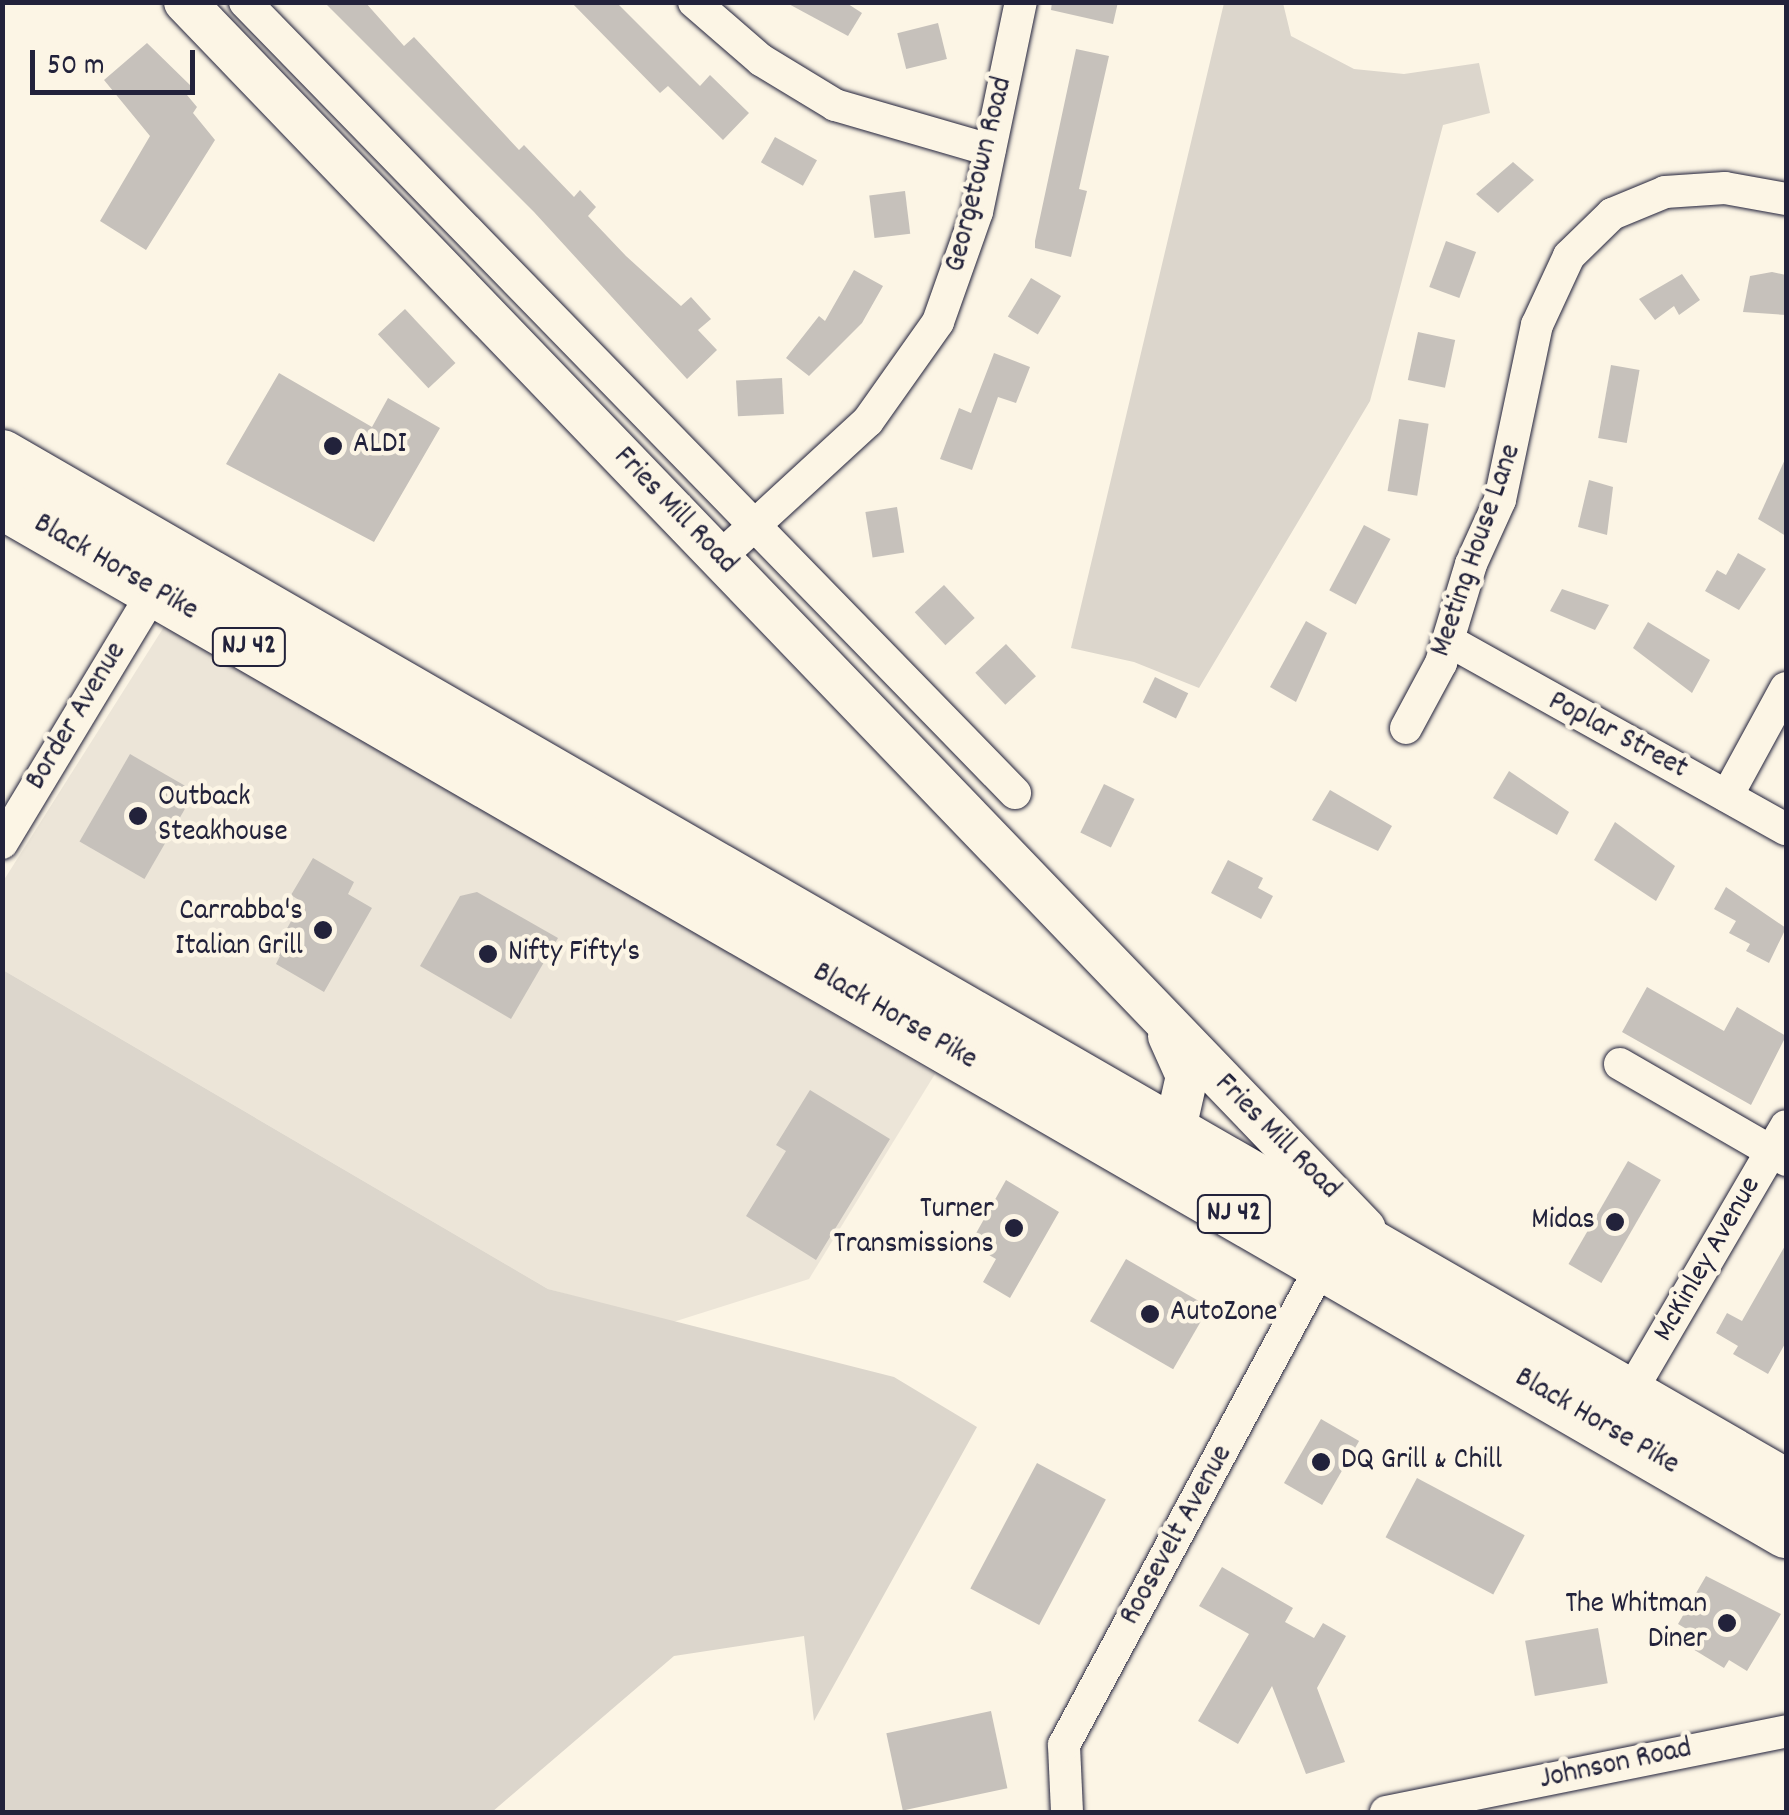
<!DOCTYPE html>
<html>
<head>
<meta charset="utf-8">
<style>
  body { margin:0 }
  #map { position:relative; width:1789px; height:1815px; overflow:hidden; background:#fcf5e5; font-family:Dekko,sans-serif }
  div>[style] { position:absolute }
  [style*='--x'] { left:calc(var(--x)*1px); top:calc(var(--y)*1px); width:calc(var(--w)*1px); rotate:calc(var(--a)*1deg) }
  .built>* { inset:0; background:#ece5d8 }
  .green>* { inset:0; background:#dcd6cc }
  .building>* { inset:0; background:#c6c1bb; transform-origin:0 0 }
  .roads { filter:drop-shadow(0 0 2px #22223b) drop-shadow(0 0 2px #22223b) }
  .minor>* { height:32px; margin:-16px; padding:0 16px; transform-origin:16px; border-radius:16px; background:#fcf5e5 }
  .major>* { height:42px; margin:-21px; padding:0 21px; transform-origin:21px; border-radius:21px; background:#fcf5e5 }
  .highway>* { height:50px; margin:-25px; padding:0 25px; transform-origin:25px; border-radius:25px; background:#fcf5e5 }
  .dots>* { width:28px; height:28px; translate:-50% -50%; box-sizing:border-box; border:5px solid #fcf5e5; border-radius:50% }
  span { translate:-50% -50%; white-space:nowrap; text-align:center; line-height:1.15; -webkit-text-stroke:9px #fcf5e5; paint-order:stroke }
  .shield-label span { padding:2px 8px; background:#fcf5e5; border:2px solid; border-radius:8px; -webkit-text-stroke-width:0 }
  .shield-label { font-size:28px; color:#22223b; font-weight:700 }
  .street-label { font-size:30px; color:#22223b }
  .poi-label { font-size:30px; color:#22223b }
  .left { translate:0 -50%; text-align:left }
  .right { translate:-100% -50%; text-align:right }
  .frame { position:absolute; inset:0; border:5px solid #22223b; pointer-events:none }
  .scale { position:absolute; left:30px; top:50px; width:165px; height:45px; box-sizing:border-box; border:5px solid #22223b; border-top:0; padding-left:12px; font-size:30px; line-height:35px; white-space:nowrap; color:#22223b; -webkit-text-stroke:8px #fcf5e5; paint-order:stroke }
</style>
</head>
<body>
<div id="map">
  <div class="built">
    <div style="clip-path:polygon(167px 622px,935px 1074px,809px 1279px,670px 1323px,548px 1289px,3px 970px,2px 883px)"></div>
  </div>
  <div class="green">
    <div style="clip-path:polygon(1224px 3px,1283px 3px,1291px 36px,1354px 69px,1404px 74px,1479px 63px,1490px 113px,1443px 125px,1370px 401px,1199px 688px,1134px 662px,1071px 648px)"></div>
    <div style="clip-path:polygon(3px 970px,548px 1289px,894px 1377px,977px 1427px,814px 1721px,804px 1636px,674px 1656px,492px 1812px,3px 1812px)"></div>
  </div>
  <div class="building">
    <div style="clip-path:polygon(324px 2px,365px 2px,404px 46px,414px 37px,519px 150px,524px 145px,574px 197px,580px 190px,596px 207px,588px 216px,626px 256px,681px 306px,691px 297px,711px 319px,698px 330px,717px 350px,687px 379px,534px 212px)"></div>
    <div style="clip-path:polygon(571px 2px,616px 2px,700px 86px,710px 75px,749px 113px,723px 140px,668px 86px,660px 93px)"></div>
    <div style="clip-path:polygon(785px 2px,845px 2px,862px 13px,848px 36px)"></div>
    <div style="clip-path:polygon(1052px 2px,1118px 2px,1113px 24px,1051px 10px)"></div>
    <div style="left:938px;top:23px;width:37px;height:42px;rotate:76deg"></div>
    <div style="clip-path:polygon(147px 43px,192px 87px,187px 95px,197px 107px,193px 113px,215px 140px,146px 250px,100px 221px,150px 136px,104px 80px)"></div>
    <div style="clip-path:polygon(1076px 49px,1109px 56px,1079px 189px,1087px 191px,1071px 257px,1035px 248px,1035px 241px)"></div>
    <div style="left:775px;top:137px;width:48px;height:29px;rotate:29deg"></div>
    <div style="clip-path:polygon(1513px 162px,1534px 180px,1498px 213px,1476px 194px)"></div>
    <div style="left:905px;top:191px;width:43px;height:36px;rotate:83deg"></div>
    <div style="left:1446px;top:241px;width:32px;height:49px;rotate:20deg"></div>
    <div style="clip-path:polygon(854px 270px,883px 286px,862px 323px,809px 376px,786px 358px,819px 316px,825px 321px)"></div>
    <div style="clip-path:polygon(1772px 272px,1786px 275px,1786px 315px,1743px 312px,1750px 276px)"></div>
    <div style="clip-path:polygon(1682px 274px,1700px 300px,1679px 315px,1674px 306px,1655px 320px,1639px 299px)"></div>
    <div style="left:1031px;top:278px;width:35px;height:45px;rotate:31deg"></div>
    <div style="left:405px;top:309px;width:74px;height:37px;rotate:47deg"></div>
    <div style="left:1418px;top:332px;width:38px;height:49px;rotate:12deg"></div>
    <div style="clip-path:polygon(994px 353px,1030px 367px,1016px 403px,998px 397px,972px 470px,940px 459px,959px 408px,971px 413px)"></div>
    <div style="left:1611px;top:365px;width:29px;height:74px;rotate:10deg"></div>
    <div style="clip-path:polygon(279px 373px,372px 427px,388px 398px,440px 428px,374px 542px,226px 464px)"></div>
    <div style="left:782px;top:378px;width:36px;height:46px;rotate:87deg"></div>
    <div style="left:1399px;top:419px;width:30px;height:73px;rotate:9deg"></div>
    <div style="clip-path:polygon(1786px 457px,1786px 536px,1758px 519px)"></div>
    <div style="clip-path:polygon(1589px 480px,1613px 487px,1607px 535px,1578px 527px)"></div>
    <div style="left:897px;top:507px;width:46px;height:32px;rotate:81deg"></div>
    <div style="left:1364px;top:525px;width:30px;height:74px;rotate:28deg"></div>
    <div style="clip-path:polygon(1738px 553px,1766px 569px,1739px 610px,1705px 591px,1717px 570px,1726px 575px)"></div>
    <div style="left:944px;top:585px;width:45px;height:40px;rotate:47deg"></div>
    <div style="clip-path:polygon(1562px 589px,1609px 605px,1595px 630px,1550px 611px)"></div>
    <div style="clip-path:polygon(1306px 621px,1327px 633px,1296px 702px,1270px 687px)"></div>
    <div style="clip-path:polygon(1648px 622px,1710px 660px,1692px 693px,1633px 648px)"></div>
    <div style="left:1006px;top:644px;width:44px;height:42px;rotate:47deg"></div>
    <div style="left:1155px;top:677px;width:37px;height:28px;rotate:26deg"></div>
    <div style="left:130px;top:754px;width:75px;height:101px;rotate:30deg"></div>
    <div style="clip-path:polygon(1509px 771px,1569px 812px,1557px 835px,1493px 798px)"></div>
    <div style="left:1104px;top:784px;width:34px;height:54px;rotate:26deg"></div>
    <div style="clip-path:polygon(1330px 790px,1392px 826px,1378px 851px,1312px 820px)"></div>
    <div style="clip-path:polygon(1615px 822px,1675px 866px,1656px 901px,1594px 860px)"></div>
    <div style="clip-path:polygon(313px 858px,354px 882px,348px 894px,372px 908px,324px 992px,276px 964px,280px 956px,273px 953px,302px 902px,291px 895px)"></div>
    <div style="clip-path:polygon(1228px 860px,1263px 878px,1258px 888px,1273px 896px,1261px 919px,1211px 893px)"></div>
    <div style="clip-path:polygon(1726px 887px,1786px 928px,1769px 963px,1746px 951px,1750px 944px,1729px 933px,1736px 921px,1714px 909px)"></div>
    <div style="clip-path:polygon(477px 892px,558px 938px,511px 1019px,420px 966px,460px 896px)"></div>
    <div style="clip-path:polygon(1647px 987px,1724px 1031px,1737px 1007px,1786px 1036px,1751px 1105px,1622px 1032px)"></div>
    <div style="clip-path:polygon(810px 1090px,890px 1139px,816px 1260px,746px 1216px,786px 1151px,776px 1145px)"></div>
    <div style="left:1628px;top:1161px;width:38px;height:119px;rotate:30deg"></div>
    <div style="clip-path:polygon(1006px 1180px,1059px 1212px,1010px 1298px,983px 1282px,996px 1259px,970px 1244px)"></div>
    <div style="clip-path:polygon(1786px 1244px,1786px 1342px,1768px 1374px,1733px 1354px,1738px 1346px,1716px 1333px,1727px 1313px,1742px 1321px)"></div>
    <div style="left:1126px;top:1259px;width:96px;height:72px;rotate:30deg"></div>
    <div style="left:1321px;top:1419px;width:44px;height:74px;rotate:30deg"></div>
    <div style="left:1037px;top:1463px;width:78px;height:142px;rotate:28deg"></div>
    <div style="left:1417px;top:1478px;width:122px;height:67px;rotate:28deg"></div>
    <div style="clip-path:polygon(1222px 1567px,1293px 1608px,1285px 1622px,1314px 1638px,1323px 1623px,1346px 1636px,1317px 1688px,1345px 1762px,1306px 1774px,1272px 1686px,1238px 1744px,1198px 1721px,1249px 1634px,1199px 1606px)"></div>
    <div style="clip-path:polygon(1706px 1576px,1781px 1614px,1747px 1671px,1729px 1660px,1724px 1668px,1683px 1643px,1690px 1631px,1678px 1624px)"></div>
    <div style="left:1598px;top:1628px;width:56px;height:74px;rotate:80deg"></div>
    <div style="left:991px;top:1711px;width:79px;height:107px;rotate:78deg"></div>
  </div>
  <div class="roads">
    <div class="minor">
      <div style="--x:245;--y:2;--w:1104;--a:45.77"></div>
      <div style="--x:694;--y:2;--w:89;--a:40.9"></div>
      <div style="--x:761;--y:60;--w:87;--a:31.3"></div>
      <div style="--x:835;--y:105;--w:161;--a:16.2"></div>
      <div style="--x:719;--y:558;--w:202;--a:-42.6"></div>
      <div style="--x:868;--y:421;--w:121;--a:-54.7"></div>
      <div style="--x:938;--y:322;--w:117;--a:-70.5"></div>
      <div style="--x:977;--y:212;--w:215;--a:-78.2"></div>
      <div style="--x:1449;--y:641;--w:386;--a:29.2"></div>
      <div style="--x:1406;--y:728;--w:74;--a:-61.7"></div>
      <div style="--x:1441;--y:663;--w:103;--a:-73.1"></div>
      <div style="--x:1471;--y:564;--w:70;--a:-65.6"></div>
      <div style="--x:1500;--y:500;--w:179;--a:-78.1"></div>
      <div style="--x:1537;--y:325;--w:76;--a:-65.1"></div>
      <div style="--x:1569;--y:256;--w:60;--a:-44.3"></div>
      <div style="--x:1612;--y:214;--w:57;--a:-22.5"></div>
      <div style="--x:1665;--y:192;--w:60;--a:-3.8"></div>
      <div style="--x:1725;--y:188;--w:62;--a:10.2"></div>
      <div style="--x:1727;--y:796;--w:123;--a:-61.4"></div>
      <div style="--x:2;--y:843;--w:294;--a:-58.9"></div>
      <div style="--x:1620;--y:1064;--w:192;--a:30"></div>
      <div style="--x:1630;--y:1393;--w:309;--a:-59.7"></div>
      <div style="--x:1067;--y:1812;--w:67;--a:-92.6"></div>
      <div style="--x:1064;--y:1745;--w:545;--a:-61.74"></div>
      <div style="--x:1386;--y:1812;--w:408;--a:-11.4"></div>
    </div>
    <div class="major">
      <div style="--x:185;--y:2;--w:1702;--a:46.12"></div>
      <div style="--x:1169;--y:1036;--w:44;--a:65.8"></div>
      <div style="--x:1187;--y:1076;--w:54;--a:102.8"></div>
      <div style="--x:1175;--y:1129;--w:35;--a:82"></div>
    </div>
    <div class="highway">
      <div style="--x:2;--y:455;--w:2059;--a:29.98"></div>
      <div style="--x:2;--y:504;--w:2059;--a:29.98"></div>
    </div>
  </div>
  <div class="dots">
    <div style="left:333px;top:446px;background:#22223b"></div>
    <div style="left:138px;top:816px;background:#22223b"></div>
    <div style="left:323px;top:930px;background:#22223b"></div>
    <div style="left:488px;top:954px;background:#22223b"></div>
    <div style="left:1615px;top:1222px;background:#22223b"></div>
    <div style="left:1014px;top:1228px;background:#22223b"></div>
    <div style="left:1150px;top:1314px;background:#22223b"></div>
    <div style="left:1321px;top:1462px;background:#22223b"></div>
    <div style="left:1727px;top:1623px;background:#22223b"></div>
  </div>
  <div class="shield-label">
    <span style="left:249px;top:647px">NJ 42</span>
    <span style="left:1234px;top:1214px">NJ 42</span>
  </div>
  <div class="street-label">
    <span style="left:981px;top:175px;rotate:-76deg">Georgetown Road</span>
    <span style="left:674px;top:512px;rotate:46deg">Fries Mill Road</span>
    <span style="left:1478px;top:551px;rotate:-71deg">Meeting House Lane</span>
    <span style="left:115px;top:569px;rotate:30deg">Black Horse Pike</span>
    <span style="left:78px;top:717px;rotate:-59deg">Border Avenue</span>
    <span style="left:1617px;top:737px;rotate:28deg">Poplar Street</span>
    <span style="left:894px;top:1018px;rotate:30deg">Black Horse Pike</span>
    <span style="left:1276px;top:1138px;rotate:45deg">Fries Mill Road</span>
    <span style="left:1709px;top:1260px;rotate:-60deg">McKinley Avenue</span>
    <span style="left:1596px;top:1423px;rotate:30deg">Black Horse Pike</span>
    <span style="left:1178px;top:1536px;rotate:-61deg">Roosevelt Avenue</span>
    <span style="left:1616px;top:1766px;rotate:-12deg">Johnson Road</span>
  </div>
  <div class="poi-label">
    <span class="left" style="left:353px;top:446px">ALDI</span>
    <span class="left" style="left:158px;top:816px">Outback<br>Steakhouse</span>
    <span class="right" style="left:303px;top:930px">Carrabba's<br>Italian Grill</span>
    <span class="left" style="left:508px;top:954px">Nifty Fifty's</span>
    <span class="right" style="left:994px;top:1228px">Turner<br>Transmissions</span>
    <span class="right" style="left:1595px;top:1222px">Midas</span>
    <span class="left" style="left:1170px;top:1314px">AutoZone</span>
    <span class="left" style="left:1341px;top:1462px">DQ Grill &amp; Chill</span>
    <span class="right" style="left:1707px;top:1623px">The Whitman<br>Diner</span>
  </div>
  <div class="frame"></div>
  <div class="scale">50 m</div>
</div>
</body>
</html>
